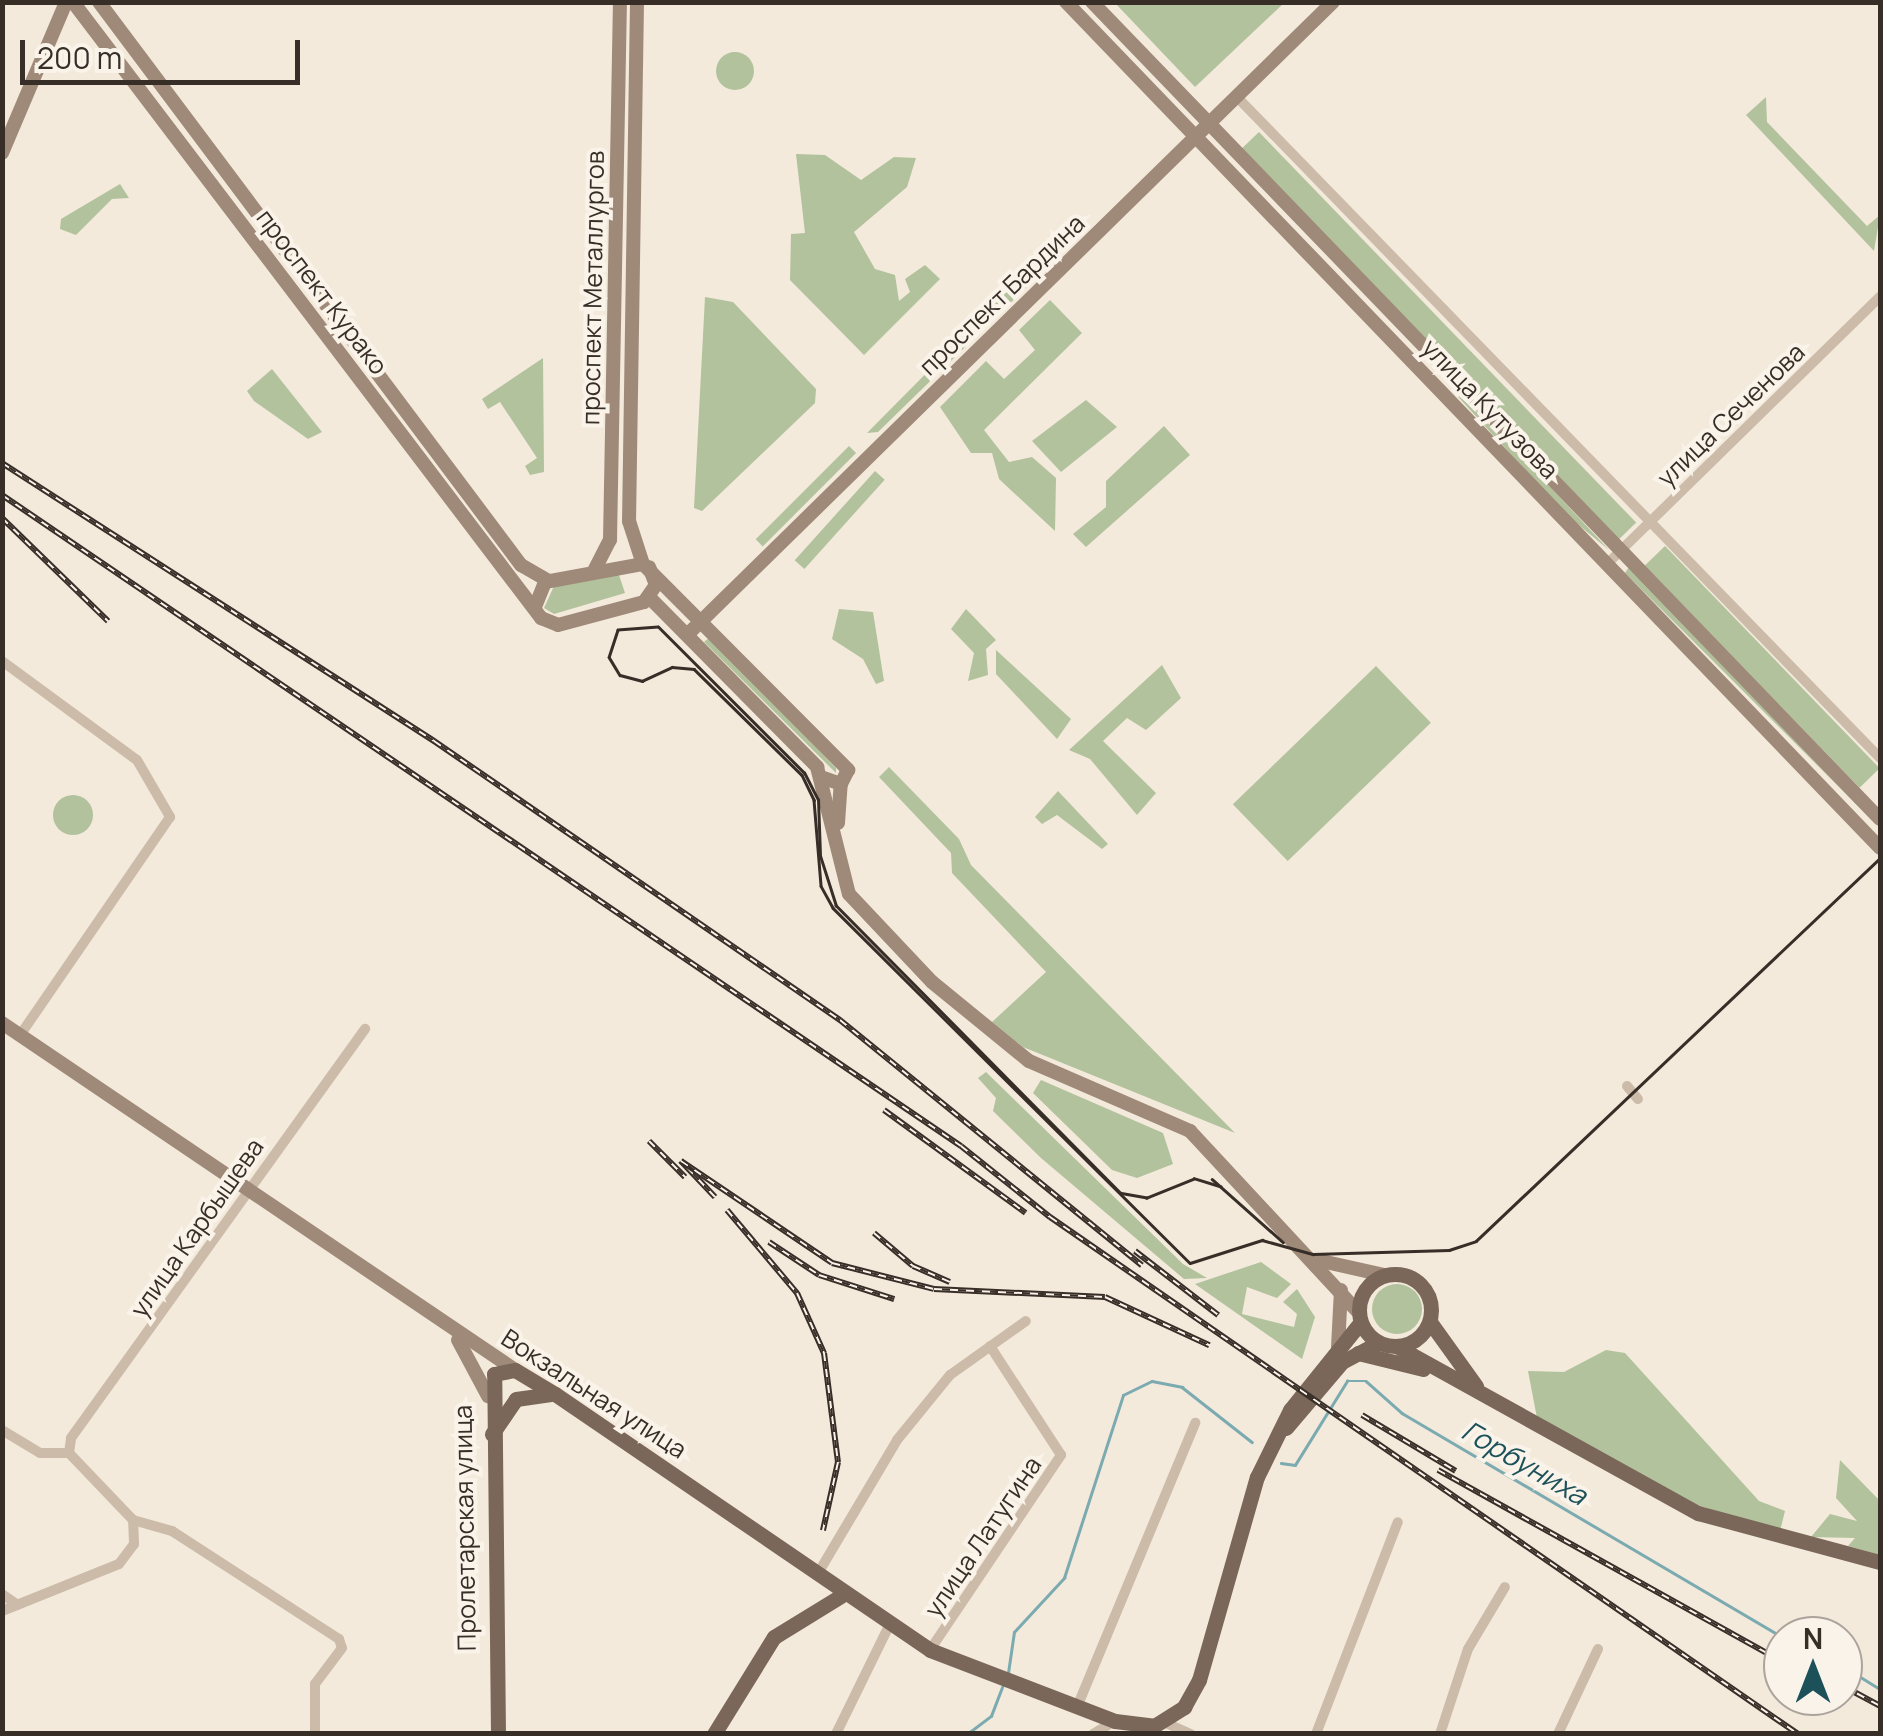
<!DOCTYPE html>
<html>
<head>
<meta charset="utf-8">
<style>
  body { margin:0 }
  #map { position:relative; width:1883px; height:1736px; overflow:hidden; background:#f3eadc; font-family:Manrope,sans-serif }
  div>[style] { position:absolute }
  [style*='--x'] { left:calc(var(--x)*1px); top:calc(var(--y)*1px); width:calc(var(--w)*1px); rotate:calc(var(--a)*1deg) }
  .green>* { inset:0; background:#b2c29c; transform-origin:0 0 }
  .round { border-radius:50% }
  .stream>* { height:2.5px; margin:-1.25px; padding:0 1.25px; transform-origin:1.25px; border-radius:1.25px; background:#7baab0 }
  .minor>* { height:10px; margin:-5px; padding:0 5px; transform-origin:5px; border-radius:5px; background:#cbbba8 }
  .secondary>* { height:14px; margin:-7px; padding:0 7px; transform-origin:7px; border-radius:7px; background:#9f8a79 }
  .primary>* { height:15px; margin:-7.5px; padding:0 7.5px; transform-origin:7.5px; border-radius:7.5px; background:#7a6759 }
  .primary>.ring { margin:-7.5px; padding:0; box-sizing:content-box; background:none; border:15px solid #7a6759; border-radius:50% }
  .tram>* { height:2.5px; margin:-1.25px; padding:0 1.25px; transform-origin:1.25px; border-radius:1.25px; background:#382e28 }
  .rail>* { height:6px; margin-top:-3px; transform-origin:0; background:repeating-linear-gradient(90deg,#faf3e9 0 8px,#382e28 0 16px); box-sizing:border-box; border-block:2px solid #382e28 }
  span { translate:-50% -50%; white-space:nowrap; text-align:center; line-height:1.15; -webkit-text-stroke:8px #faf3e9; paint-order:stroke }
  .street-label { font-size:25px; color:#382e28 }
  .water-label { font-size:28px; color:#1d515a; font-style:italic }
  .frame { position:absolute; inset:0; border:5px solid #382e28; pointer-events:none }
  .north { position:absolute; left:1763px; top:1616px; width:100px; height:100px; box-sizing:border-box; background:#faf3e9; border:2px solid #aca49c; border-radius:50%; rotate:0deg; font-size:28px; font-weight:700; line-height:40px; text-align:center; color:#382e28 }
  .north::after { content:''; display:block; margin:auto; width:35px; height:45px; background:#1d515a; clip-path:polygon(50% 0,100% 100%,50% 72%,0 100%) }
  .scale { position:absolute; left:20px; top:40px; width:280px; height:45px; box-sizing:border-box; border:5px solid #382e28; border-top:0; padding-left:12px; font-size:30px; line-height:35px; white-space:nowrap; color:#382e28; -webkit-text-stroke:8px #faf3e9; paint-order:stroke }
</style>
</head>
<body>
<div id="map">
  <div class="green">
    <div style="clip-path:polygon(1115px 3px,1284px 3px,1195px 87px)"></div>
    <div class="round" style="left:716px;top:52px;width:38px;height:38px"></div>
    <div style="clip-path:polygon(1766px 97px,1767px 122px,1867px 226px,1880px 215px,1874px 251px,1746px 115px)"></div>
    <div style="left:1259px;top:132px;width:543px;height:25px;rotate:46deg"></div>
    <div style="clip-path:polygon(796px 154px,825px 155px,861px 180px,894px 157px,916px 158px,907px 187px,854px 232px,875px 269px,895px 275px,899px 301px,910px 292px,905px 279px,925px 265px,940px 279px,864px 355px,790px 280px,791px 234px,805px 233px)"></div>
    <div style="clip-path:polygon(120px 184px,129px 198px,112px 199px,76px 235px,60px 229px,61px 219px)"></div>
    <div style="clip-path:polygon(1067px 231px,1076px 239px,878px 432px,867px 433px)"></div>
    <div style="clip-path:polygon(705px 297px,733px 302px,816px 389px,815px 403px,702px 511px,694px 508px)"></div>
    <div style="clip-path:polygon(1050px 300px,1082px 333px,984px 430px,1009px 462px,1032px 457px,1056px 478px,1055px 531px,999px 479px,992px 453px,971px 453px,940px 407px,986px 361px,1004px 379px,1035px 350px,1019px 330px)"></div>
    <div style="clip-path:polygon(543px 358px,544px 472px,530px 475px,525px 466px,537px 458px,500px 402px,488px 409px,482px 399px)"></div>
    <div style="clip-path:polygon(272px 369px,322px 432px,308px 439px,254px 401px,247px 391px)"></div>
    <div style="clip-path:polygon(1452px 390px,1497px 430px,1609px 550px,1563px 512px)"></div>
    <div style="clip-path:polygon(1086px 400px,1117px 427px,1061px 472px,1032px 441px)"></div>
    <div style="clip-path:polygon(1164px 426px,1190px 455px,1086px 547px,1073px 534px,1106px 507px,1106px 481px)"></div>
    <div style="left:849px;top:446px;width:10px;height:132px;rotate:45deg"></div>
    <div style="left:875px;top:471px;width:13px;height:120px;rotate:42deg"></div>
    <div style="left:1665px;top:546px;width:309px;height:28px;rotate:46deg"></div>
    <div style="clip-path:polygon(1629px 567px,1872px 820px,1625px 573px)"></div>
    <div style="clip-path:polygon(617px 569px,625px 593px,554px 614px,544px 608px,554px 586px)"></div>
    <div style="clip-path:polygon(839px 609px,873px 612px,884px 681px,876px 684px,863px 659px,832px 639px)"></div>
    <div style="clip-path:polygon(966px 609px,996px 640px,986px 649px,988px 675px,968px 681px,974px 653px,951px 629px)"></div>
    <div style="clip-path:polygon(710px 637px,836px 768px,836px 773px,704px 642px)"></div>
    <div style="clip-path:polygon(996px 650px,1071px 719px,1057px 739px,996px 674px)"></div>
    <div style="clip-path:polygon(1162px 665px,1181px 698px,1146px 730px,1127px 718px,1103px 741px,1156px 793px,1137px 815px,1090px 759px,1069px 750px)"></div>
    <div style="left:1376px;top:666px;width:79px;height:199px;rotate:46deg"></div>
    <div style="clip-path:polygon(889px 767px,959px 839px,971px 865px,1235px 1133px,1023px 1047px,992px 1022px,1046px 972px,952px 873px,951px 853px,879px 777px)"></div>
    <div style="clip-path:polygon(1058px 791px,1108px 844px,1102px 849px,1057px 815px,1042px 824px,1035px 817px)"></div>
    <div class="round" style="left:53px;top:795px;width:40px;height:40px"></div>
    <div style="clip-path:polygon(986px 1072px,1183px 1264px,1207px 1278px,1184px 1279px,1041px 1158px,993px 1111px,996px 1098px,978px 1078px)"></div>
    <div style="clip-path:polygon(1041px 1080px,1163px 1133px,1173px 1164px,1137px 1178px,1112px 1170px,1033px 1093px)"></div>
    <div style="clip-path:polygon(1261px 1262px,1291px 1284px,1277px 1298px,1247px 1287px,1242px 1314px,1294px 1327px,1297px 1314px,1283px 1302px,1297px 1289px,1315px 1317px,1302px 1359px,1195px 1284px)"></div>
    <div class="round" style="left:1372px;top:1284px;width:50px;height:50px"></div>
    <div style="clip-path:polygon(1606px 1350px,1625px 1353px,1759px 1501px,1785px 1511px,1780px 1531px,1697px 1505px,1537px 1418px,1528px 1371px,1564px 1372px)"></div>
    <div style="clip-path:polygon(1840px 1460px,1880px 1501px,1880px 1555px,1848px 1546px,1855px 1538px,1811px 1537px,1830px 1514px,1857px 1521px,1836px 1498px)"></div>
  </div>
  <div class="stream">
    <div style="--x:1281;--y:1463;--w:14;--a:8"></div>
    <div style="--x:1295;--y:1465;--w:99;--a:-58.2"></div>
    <div style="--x:1347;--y:1381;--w:19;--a:0"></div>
    <div style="--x:1366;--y:1381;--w:48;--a:41.6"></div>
    <div style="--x:1402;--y:1413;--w:442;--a:30.5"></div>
    <div style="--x:1843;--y:1666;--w:44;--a:31.9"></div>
    <div style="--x:1008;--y:1673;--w:41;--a:-81.7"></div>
    <div style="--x:1014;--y:1632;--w:74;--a:-47.2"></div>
    <div style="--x:1064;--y:1578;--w:192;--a:-72.1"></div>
    <div style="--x:1123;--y:1395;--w:32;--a:-26"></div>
    <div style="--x:1152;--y:1381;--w:31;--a:11"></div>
    <div style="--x:1182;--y:1387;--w:89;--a:38.2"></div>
    <div style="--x:967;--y:1734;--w:30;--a:-37"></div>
    <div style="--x:991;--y:1716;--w:33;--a:-69"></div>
  </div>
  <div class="minor">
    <div style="--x:1237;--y:97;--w:922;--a:45.79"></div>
    <div style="--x:1609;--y:562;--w:379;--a:-44.4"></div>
    <div style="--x:2;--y:661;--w:167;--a:36.3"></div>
    <div style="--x:137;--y:760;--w:66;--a:59.9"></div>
    <div style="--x:170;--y:817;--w:265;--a:124.5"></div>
    <div style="--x:1627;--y:1086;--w:17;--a:50"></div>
    <div style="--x:2;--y:1430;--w:44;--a:31.2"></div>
    <div style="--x:40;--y:1453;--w:29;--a:0"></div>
    <div style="--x:69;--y:1453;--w:15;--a:-82"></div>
    <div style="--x:71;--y:1438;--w:504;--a:-54.29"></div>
    <div style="--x:69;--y:1453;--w:93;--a:46.3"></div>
    <div style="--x:133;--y:1520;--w:41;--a:15.8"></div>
    <div style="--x:172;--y:1531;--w:199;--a:32.9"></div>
    <div style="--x:339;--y:1639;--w:9;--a:72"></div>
    <div style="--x:342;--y:1648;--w:45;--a:126.9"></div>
    <div style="--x:315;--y:1684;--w:50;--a:90"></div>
    <div style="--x:817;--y:1575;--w:157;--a:-59.3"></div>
    <div style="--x:897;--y:1440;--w:84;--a:-50.8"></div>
    <div style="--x:950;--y:1375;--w:93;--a:-35.4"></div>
    <div style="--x:2;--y:1594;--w:19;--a:35"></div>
    <div style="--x:2;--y:1611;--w:126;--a:-21.9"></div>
    <div style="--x:119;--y:1564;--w:25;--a:-53"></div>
    <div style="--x:134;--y:1544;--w:24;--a:-92"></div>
    <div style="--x:930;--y:1650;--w:235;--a:-56.1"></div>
    <div style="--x:1061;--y:1455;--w:130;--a:-123.1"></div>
    <div style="--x:1077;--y:1707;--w:308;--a:-67.4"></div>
    <div style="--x:1166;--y:1723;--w:27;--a:24"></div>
    <div style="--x:836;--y:1734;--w:120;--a:-63.9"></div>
    <div style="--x:1093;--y:1734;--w:26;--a:-31"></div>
    <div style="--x:1316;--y:1734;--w:227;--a:-68.9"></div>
    <div style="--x:1440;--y:1734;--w:89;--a:-71.8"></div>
    <div style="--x:1468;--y:1649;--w:72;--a:-59.2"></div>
    <div style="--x:1558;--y:1734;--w:94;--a:-64.8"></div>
  </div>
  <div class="secondary">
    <div style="--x:73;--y:2;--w:774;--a:52.77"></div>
    <div style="--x:541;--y:618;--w:18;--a:22"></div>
    <div style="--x:558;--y:625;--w:89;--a:-15"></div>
    <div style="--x:644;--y:602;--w:21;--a:-55"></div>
    <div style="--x:656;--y:585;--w:19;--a:-111"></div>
    <div style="--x:99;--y:2;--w:704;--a:53.15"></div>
    <div style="--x:521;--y:565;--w:32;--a:30"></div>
    <div style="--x:637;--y:2;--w:519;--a:90.88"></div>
    <div style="--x:629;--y:521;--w:45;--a:72"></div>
    <div style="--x:1066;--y:2;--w:1174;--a:46.1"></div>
    <div style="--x:1092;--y:2;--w:1135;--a:46.04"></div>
    <div style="--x:2;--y:153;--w:164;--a:-67"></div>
    <div style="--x:595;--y:569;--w:33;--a:-63"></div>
    <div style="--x:610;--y:540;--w:538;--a:-88.94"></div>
    <div style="--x:650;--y:598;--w:238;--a:45.3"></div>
    <div style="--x:817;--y:767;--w:131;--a:75.9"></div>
    <div style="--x:849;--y:894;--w:121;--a:46.7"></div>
    <div style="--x:932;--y:982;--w:125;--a:39.2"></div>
    <div style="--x:1029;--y:1061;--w:176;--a:23.5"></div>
    <div style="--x:1190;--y:1131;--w:247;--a:47.1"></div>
    <div style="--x:535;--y:607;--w:27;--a:-68"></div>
    <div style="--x:545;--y:582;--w:100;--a:-10.4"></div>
    <div style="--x:643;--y:564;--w:291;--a:45.1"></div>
    <div style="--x:848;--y:770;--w:16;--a:117"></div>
    <div style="--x:841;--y:784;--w:18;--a:-161"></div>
    <div style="--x:689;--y:633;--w:902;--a:-44.42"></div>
    <div style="--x:838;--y:823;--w:39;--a:-86"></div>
    <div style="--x:2;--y:1023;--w:619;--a:34.07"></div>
    <div style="--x:1317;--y:1260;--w:69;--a:12.6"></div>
    <div style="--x:458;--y:1340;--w:64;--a:61.8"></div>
    <div style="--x:1338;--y:1347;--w:57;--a:-87"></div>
  </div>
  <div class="primary">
    <div class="ring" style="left:1359px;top:1274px;width:57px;height:57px"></div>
    <div style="--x:1430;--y:1322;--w:79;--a:54.3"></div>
    <div style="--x:1398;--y:1347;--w:343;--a:29"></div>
    <div style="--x:1698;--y:1513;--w:188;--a:15.1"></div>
    <div style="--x:1358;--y:1353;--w:67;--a:13.8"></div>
    <div style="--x:1286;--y:1428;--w:87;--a:-49.7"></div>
    <div style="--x:1342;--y:1362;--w:40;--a:-28"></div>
    <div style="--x:492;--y:1434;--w:42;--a:-55.6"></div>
    <div style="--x:516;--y:1399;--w:35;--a:-8"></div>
    <div style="--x:498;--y:1734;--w:360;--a:-90.6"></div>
    <div style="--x:494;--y:1374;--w:21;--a:-11"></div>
    <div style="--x:515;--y:1370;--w:47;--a:31"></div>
    <div style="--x:555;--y:1394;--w:454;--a:34.3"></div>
    <div style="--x:930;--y:1650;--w:198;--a:21"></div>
    <div style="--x:1115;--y:1721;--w:39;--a:7"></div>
    <div style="--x:1154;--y:1726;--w:36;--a:-32"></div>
    <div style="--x:1184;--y:1707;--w:31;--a:-61"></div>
    <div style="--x:1199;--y:1680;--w:211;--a:-74.1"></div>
    <div style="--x:1257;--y:1477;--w:75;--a:-63.8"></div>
    <div style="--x:1290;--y:1410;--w:112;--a:-51.2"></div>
    <div style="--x:714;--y:1734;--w:114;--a:-58.3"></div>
    <div style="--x:774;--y:1637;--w:79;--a:-31.5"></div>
  </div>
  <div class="tram">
    <div style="--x:1212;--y:1179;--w:95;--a:41.6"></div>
    <div style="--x:1221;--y:1187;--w:28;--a:-163"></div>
    <div style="--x:1194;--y:1179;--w:51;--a:158"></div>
    <div style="--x:1147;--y:1198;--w:27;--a:-170"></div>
    <div style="--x:1120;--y:1193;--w:404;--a:-134.7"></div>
    <div style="--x:836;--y:906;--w:52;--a:-107.7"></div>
    <div style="--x:820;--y:856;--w:56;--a:-92"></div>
    <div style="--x:818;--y:800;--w:30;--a:-117"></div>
    <div style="--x:804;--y:773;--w:206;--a:-135"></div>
    <div style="--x:658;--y:627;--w:40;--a:175.7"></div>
    <div style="--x:618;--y:630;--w:28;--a:108"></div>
    <div style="--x:609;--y:657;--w:21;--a:59"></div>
    <div style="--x:620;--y:675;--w:23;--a:15"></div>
    <div style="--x:642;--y:681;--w:33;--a:-25"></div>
    <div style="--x:672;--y:667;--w:22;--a:5"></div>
    <div style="--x:694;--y:669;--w:151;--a:44.5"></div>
    <div style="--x:802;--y:775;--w:28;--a:64"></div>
    <div style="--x:814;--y:800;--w:86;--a:85.3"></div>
    <div style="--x:821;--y:886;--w:25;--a:61"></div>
    <div style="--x:833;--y:908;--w:503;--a:44.84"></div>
    <div style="--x:1190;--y:1263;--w:76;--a:-17.7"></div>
    <div style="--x:1262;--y:1240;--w:53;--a:15.4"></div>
    <div style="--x:1313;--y:1254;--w:136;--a:-1.7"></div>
    <div style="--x:1449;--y:1250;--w:28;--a:-18"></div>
    <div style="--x:1476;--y:1241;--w:557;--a:-43.47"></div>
  </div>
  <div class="rail">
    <div style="--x:2;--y:463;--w:514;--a:32.76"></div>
    <div style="--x:434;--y:741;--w:493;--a:34.5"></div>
    <div style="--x:840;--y:1020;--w:389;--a:39.1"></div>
    <div style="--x:2;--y:495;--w:1159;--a:34.17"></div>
    <div style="--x:961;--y:1146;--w:114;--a:38.6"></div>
    <div style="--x:1050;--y:1217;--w:909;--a:34.65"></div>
    <div style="--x:2;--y:518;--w:148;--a:44.2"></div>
    <div style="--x:884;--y:1110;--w:175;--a:36"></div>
    <div style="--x:649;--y:1141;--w:51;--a:45"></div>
    <div style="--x:715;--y:1197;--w:50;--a:-133.4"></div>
    <div style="--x:681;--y:1161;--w:182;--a:34"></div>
    <div style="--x:832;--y:1263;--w:105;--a:14.3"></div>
    <div style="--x:934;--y:1289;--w:171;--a:2.7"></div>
    <div style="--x:1105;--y:1297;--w:115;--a:24.8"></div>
    <div style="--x:727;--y:1210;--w:109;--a:49.9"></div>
    <div style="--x:797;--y:1293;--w:66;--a:65.8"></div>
    <div style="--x:824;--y:1353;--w:110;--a:82.7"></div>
    <div style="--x:838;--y:1462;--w:70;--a:102.4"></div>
    <div style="--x:874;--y:1233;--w:51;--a:40.2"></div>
    <div style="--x:913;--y:1266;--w:40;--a:23.4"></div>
    <div style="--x:769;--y:1242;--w:60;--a:33.4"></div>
    <div style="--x:819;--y:1275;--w:79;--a:17.7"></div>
    <div style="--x:1135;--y:1251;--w:105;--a:37.6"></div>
    <div style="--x:1362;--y:1415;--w:109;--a:30.8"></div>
    <div style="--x:1438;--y:1470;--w:395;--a:29.1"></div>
    <div style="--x:1843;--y:1686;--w:42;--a:28.4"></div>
  </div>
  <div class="street-label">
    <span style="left:593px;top:288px;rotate:-89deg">проспект Металлургов</span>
    <span style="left:322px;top:292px;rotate:53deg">проспект Курако</span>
    <span style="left:1002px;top:295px;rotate:-44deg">проспект Бардина</span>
    <span style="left:1490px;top:409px;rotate:46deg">улица Кутузова</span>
    <span style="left:1731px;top:415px;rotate:-44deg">улица Сеченова</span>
    <span style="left:197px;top:1228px;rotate:-55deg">улица Карбышева</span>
    <span style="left:594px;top:1394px;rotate:33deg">Вокзальная улица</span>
    <span style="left:465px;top:1528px;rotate:-91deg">Пролетарская улица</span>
    <span style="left:983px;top:1537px;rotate:-56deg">улица Латугина</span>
  </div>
  <div class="water-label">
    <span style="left:1525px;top:1462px;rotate:30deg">Горбуниха</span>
  </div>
  <div class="frame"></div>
  <div class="north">N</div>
  <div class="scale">200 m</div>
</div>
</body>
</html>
